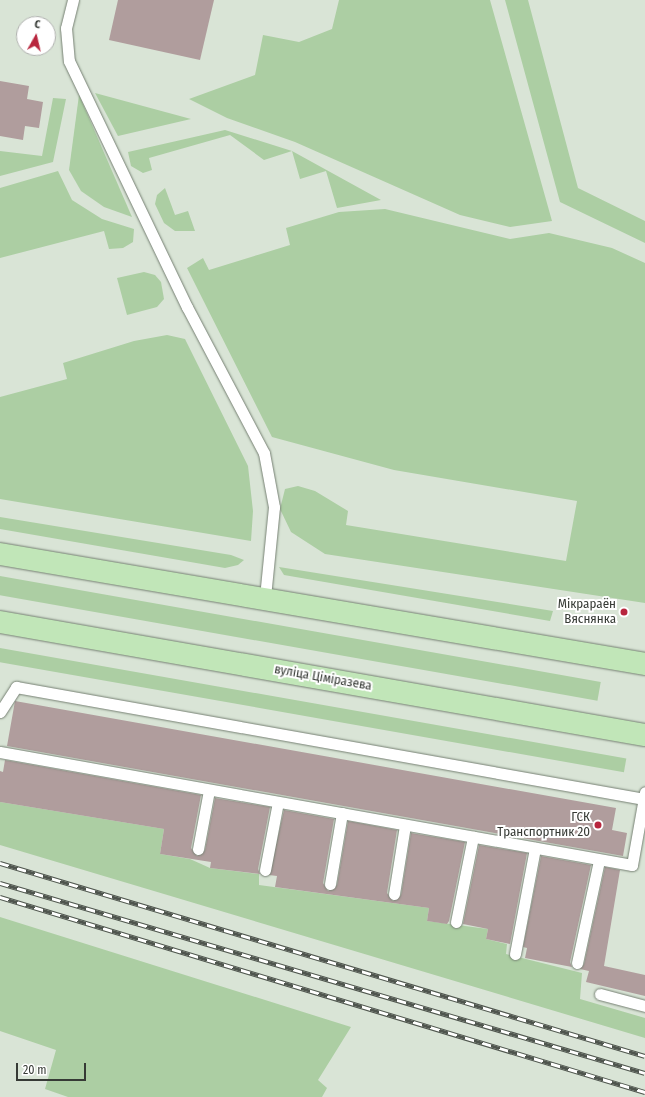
<!DOCTYPE html>
<html>
<head>
<meta charset="utf-8">
<style>
  body { margin:0 }
  #map { position:relative; width:645px; height:1097px; overflow:hidden; background:#d9e4d6; font-family:"Fira Sans Condensed",sans-serif }
  div>[style] { position:absolute }
  [style*='--x'] { left:calc(var(--x)*1px); top:calc(var(--y)*1px); width:calc(var(--w)*1px); rotate:calc(var(--a)*1deg) }
  .green>* { inset:0; background:#accea3; transform-origin:0 0 }
  .building>* { inset:0; background:#b09d9d }
  .roads { filter:drop-shadow(0 0 1px #768073) drop-shadow(0 0 1px #768073) }
  .lane>* { height:11px; margin:-5.5px; padding:0 5.5px; transform-origin:5.5px; border-radius:5.5px; background:#fff }
  .primary>* { height:22px; margin:-11px; padding:0 11px; transform-origin:11px; border-radius:11px; background:#c1e6b8 }
  .rail>* { height:4.5px; margin-top:-2.25px; transform-origin:0; background:repeating-linear-gradient(90deg,#fff 0 9px,#4f554e 0 18px); box-sizing:border-box; border-block:1px solid #4f554e }
  .dots>* { width:11px; height:11px; translate:-50% -50%; box-sizing:border-box; border:2px solid #fff; border-radius:50% }
  span { translate:-50% -50%; white-space:nowrap; text-align:center; line-height:1.15; -webkit-text-stroke:4px #fff; paint-order:stroke }
  .poi-label { font-size:13px; color:#363a35 }
  .right { translate:-100% -50%; text-align:right }
  .street-label { font-size:13px; color:#363a35 }
  .north { position:absolute; left:16px; top:16px; width:40px; height:40px; box-sizing:border-box; background:#fff; border:1px solid #afb0ae; border-radius:50%; rotate:8deg; font-size:11px; font-weight:700; line-height:16px; text-align:center; color:#363a35 }
  .north::after { content:''; display:block; margin:auto; width:14px; height:18px; background:#b8263e; clip-path:polygon(50% 0,100% 100%,50% 72%,0 100%) }
  .scale { position:absolute; left:16px; top:1063px; width:70px; height:18px; box-sizing:border-box; border:2px solid #363a35; border-top:0; padding-left:5px; font-size:12px; line-height:14px; white-space:nowrap; color:#363a35; -webkit-text-stroke:3px #fff; paint-order:stroke }
</style>
</head>
<body>
<div id="map">
  <div class="green">
    <div style="clip-path:polygon(339px 0,490px 0,552px 221px,510px 227px,460px 215px,295px 142px,227px 118px,189px 99px,255px 75px,263px 35px,299px 42px,332px 29px)"></div>
    <div style="clip-path:polygon(505px 0,528px 0,578px 188px,645px 221px,645px 243px,560px 202px)"></div>
    <div style="clip-path:polygon(95px 93px,191px 119px,118px 136px)"></div>
    <div style="clip-path:polygon(79px 95px,132px 217px,104px 207px,81px 191px,69px 170px)"></div>
    <div style="clip-path:polygon(53px 98px,66px 99px,53px 162px,0 176px,0 151px,42px 156px)"></div>
    <div style="clip-path:polygon(225px 130px,292px 151px,381px 200px,337px 208px,326px 171px,300px 179px,292px 151px,264px 160px,230px 135px,149px 158px,152px 170px,143px 173px,131px 166px,128px 152px)"></div>
    <div style="clip-path:polygon(58px 171px,72px 200px,102px 219px,134px 229px,133px 242px,123px 248px,109px 249px,104px 231px,0 258px,0 188px)"></div>
    <div style="clip-path:polygon(165px 188px,175px 215px,188px 211px,195px 231px,175px 231px,164px 223px,155px 204px,157px 195px)"></div>
    <div style="clip-path:polygon(385px 209px,510px 239px,549px 233px,612px 248px,645px 263px,645px 603px,325px 554px,291px 532px,280px 509px,285px 489px,298px 486px,315px 491px,348px 511px,346px 525px,566px 561px,577px 501px,394px 470px,272px 437px,187px 268px,203px 258px,209px 270px,290px 245px,286px 228px,339px 212px)"></div>
    <div style="clip-path:polygon(144px 272px,155px 275px,161px 282px,164px 299px,157px 307px,127px 315px,117px 278px)"></div>
    <div style="clip-path:polygon(167px 335px,185px 339px,248px 466px,253px 511px,251px 541px,0 499px,0 397px,67px 379px,63px 363px,134px 341px)"></div>
    <div style="clip-path:polygon(0 517px,231px 555px,244px 560px,238px 565px,225px 568px,0 529px)"></div>
    <div style="clip-path:polygon(279px 567px,553px 611px,550px 621px,284px 575px)"></div>
    <div style="left:0;top:576px;width:610px;height:19px;rotate:10deg"></div>
    <div style="left:0;top:648px;width:636px;height:14px;rotate:10deg"></div>
    <div style="clip-path:polygon(0 802px,164px 829px,160px 854px,190px 859px,210px 868px,259px 874px,259px 885px,429px 908px,427px 921px,488px 929px,486px 939px,507px 944px,506px 954px,582px 973px,580px 999px,645px 1018px,645px 1038px,0 845px)"></div>
    <div style="clip-path:polygon(0 917px,351px 1027px,318px 1080px,327px 1088px,322px 1097px,68px 1097px,45px 1089px,56px 1050px,0 1031px)"></div>
  </div>
  <div class="building">
    <div style="clip-path:polygon(118px 0,214px 0,200px 60px,109px 40px)"></div>
    <div style="clip-path:polygon(0 81px,29px 86px,27px 99px,43px 102px,39px 128px,25px 126px,23px 140px,0 136px)"></div>
    <div style="clip-path:polygon(15px 701px,616px 808px,612px 830px,627px 833px,623px 856px,7px 746px)"></div>
    <div style="clip-path:polygon(5px 760px,201px 795px,191px 848px,197px 856px,205px 850px,215px 798px,270px 807px,258px 869px,260px 874px,210px 868px,211px 862px,160px 854px,164px 829px,0 802px,0 771px,3px 772px)"></div>
    <div style="clip-path:polygon(284px 810px,334px 819px,323px 883px,328px 891px,337px 885px,348px 821px,397px 830px,387px 893px,393px 901px,401px 895px,411px 833px,465px 842px,449px 921px,447px 924px,427px 921px,429px 908px,275px 887px,277px 876px,269px 875px)"></div>
    <div style="clip-path:polygon(479px 845px,527px 853px,510px 944px,486px 939px,488px 929px,463px 924px)"></div>
    <div style="clip-path:polygon(541px 856px,591px 865px,570px 962px,572px 967px,525px 958px,527px 948px,523px 947px)"></div>
    <div style="clip-path:polygon(605px 867px,620px 870px,604px 966px,645px 975px,645px 996px,586px 982px,589px 971px,580px 969px,584px 964px)"></div>
  </div>
  <div class="roads">
    <div class="lane">
      <div style="--x:73;--y:0;--w:29;--a:104"></div>
      <div style="--x:66;--y:28;--w:33;--a:85"></div>
      <div style="--x:69;--y:61;--w:273;--a:64.4"></div>
      <div style="--x:187;--y:307;--w:165;--a:62.2"></div>
      <div style="--x:264;--y:453;--w:55;--a:79.5"></div>
      <div style="--x:274;--y:507;--w:90;--a:95.7"></div>
      <div style="--x:0;--y:712;--w:30;--a:-57"></div>
      <div style="--x:16;--y:687;--w:638;--a:10.11"></div>
      <div style="--x:0;--y:752;--w:642;--a:10.14"></div>
      <div style="--x:632;--y:865;--w:74;--a:-79.9"></div>
      <div style="--x:198;--y:849;--w:60;--a:-79.4"></div>
      <div style="--x:265;--y:870;--w:69;--a:-79.2"></div>
      <div style="--x:330;--y:884;--w:72;--a:-80.4"></div>
      <div style="--x:394;--y:894;--w:70;--a:-80.9"></div>
      <div style="--x:456;--y:922;--w:87;--a:-78.7"></div>
      <div style="--x:515;--y:954;--w:108;--a:-79.3"></div>
      <div style="--x:577;--y:963;--w:105;--a:-77.9"></div>
      <div style="--x:600;--y:994;--w:47;--a:14.9"></div>
    </div>
    <div class="primary">
      <div style="--x:0;--y:554;--w:654;--a:9.68"></div>
      <div style="--x:0;--y:622;--w:655;--a:9.94"></div>
    </div>
  </div>
  <div class="rail">
    <div style="--x:0;--y:863;--w:673;--a:16.66"></div>
    <div style="--x:0;--y:883;--w:672;--a:16.41"></div>
    <div style="--x:0;--y:897;--w:674;--a:16.82"></div>
  </div>
  <div class="dots">
    <div style="left:624px;top:612px;background:#b8263e"></div>
    <div style="left:598px;top:825px;background:#b8263e"></div>
  </div>
  <div class="poi-label">
    <span class="right" style="left:616px;top:612px">Мікрараён<br>Вяснянка</span>
    <span class="right" style="left:590px;top:825px">ГСК<br>Транспортник 20</span>
  </div>
  <div class="street-label">
    <span style="left:323px;top:678px;rotate:10deg">вуліца Ціміразева</span>
  </div>
  <div class="north">С</div>
  <div class="scale">20 m</div>
</div>
</body>
</html>
